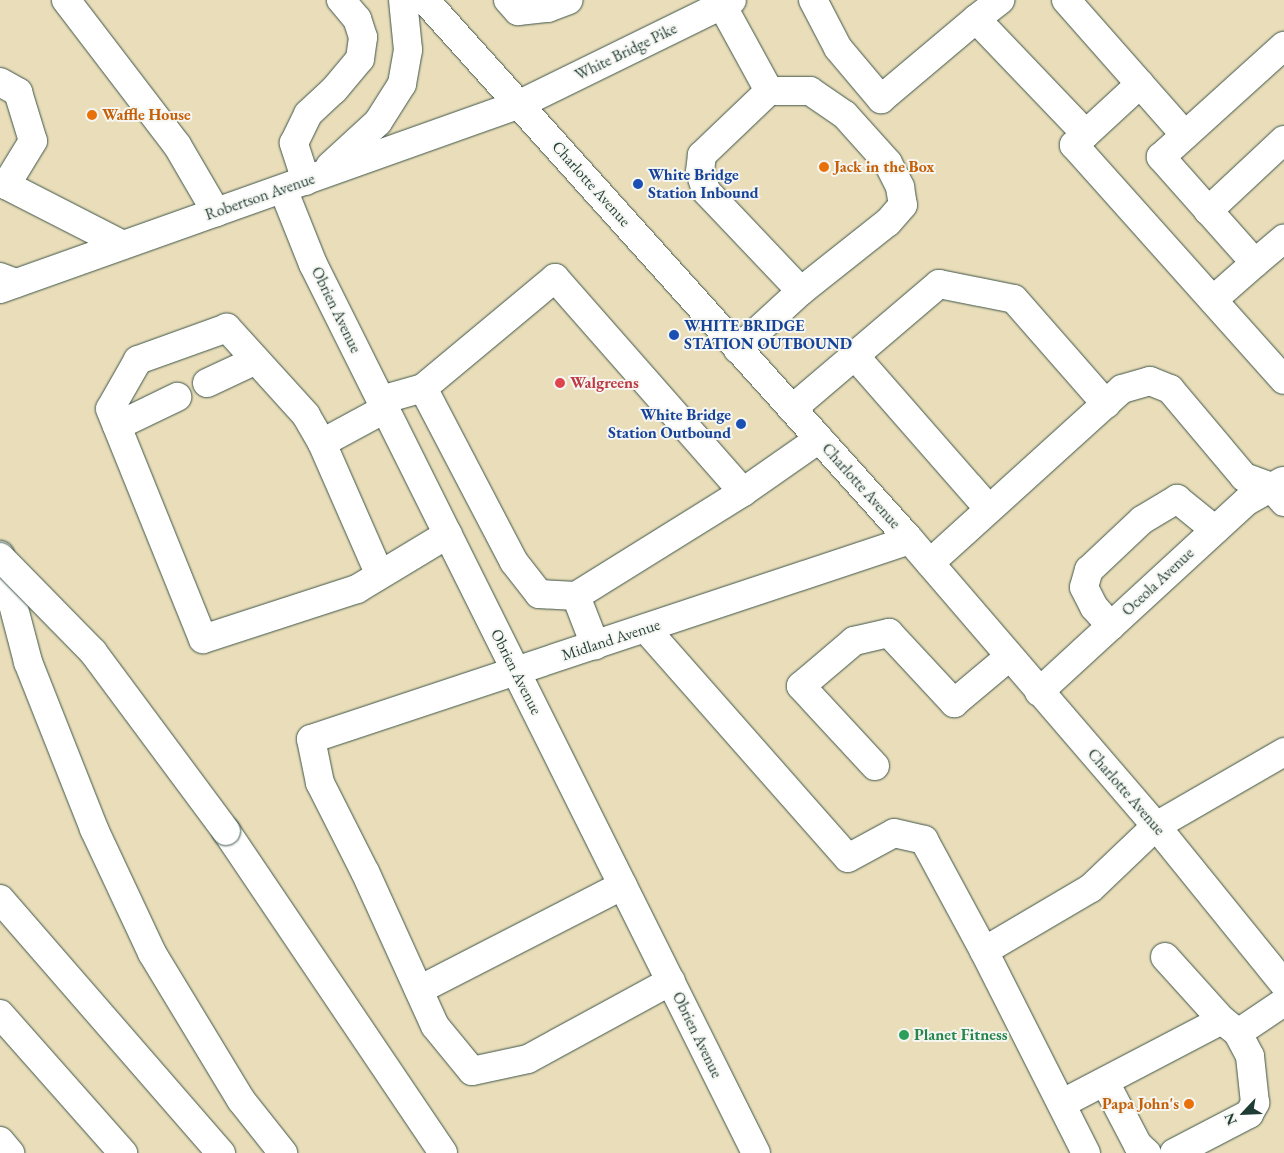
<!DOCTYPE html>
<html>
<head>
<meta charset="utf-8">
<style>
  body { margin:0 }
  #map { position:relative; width:1284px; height:1153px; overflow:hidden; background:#eadeba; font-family:"EB Garamond",serif }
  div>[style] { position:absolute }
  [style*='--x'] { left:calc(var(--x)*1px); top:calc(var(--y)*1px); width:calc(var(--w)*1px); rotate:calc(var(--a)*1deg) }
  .roads { filter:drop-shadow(0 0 1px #3d5548) drop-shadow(0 0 1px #3d5548) }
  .minor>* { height:28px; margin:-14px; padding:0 14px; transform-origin:14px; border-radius:14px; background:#fff }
  .major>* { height:28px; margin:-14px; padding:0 14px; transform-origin:14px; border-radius:14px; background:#fff }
  .highway>* { height:28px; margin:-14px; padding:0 14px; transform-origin:14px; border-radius:14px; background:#fff }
  .bridges { filter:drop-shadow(0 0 1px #3d5548) drop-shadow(0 0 1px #3d5548) }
  .highway-bridge>* { height:28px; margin:-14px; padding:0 14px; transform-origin:14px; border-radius:14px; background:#fff }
  .dots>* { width:14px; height:14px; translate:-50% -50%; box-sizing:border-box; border:2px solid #f6f6f2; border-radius:50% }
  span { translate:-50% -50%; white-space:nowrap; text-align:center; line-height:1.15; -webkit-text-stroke:4px #f6f6f2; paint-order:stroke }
  .street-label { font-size:16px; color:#1f3d34 }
  .food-label { font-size:16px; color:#c56008; font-weight:700 }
  .left { translate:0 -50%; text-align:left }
  .right { translate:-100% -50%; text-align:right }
  .transit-label { font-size:16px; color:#164399; font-weight:700 }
  .health-label { font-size:16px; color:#be3a42; font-weight:700 }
  .leisure-label { font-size:16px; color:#27864d; font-weight:700 }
  .north { position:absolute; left:1219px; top:1088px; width:50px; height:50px; -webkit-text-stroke:4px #f6f6f2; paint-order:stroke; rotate:245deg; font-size:14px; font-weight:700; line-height:20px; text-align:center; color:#1f3d34 }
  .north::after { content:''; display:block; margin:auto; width:18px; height:22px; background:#1f3d34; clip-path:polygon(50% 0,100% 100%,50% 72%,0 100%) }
</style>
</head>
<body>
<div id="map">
  <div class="roads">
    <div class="minor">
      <div style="--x:66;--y:0;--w:183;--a:52.6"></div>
      <div style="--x:177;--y:145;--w:78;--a:59.8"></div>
      <div style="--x:508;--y:0;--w:15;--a:48"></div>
      <div style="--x:518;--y:11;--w:30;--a:-6"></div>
      <div style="--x:548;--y:8;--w:22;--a:-21"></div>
      <div style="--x:813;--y:0;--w:54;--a:62.5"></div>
      <div style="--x:838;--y:48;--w:67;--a:49.9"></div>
      <div style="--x:881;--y:99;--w:124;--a:-40.1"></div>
      <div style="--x:976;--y:19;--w:159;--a:46.3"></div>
      <div style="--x:1066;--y:0;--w:112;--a:48.6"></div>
      <div style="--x:1140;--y:84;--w:90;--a:137.3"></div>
      <div style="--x:1074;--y:145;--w:315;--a:48.2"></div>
      <div style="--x:722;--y:5;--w:98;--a:61.3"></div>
      <div style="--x:769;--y:91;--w:93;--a:136.3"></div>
      <div style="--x:702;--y:155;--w:17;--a:97"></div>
      <div style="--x:700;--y:172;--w:20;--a:72"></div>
      <div style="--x:706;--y:191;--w:138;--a:46.5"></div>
      <div style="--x:801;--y:291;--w:86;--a:137.4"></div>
      <div style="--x:976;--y:19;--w:31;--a:-38"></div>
      <div style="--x:0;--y:82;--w:21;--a:29"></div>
      <div style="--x:18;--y:92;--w:51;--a:73"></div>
      <div style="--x:33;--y:141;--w:52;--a:121.5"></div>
      <div style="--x:1140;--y:84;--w:68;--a:48.6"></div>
      <div style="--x:769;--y:91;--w:41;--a:0"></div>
      <div style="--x:810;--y:91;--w:42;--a:34.4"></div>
      <div style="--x:845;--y:115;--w:64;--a:48.1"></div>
      <div style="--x:888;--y:163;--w:27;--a:63"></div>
      <div style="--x:900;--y:187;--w:18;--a:81"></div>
      <div style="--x:903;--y:205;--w:23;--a:131"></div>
      <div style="--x:888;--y:222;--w:111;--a:141.6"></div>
      <div style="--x:306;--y:181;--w:40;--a:-108"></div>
      <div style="--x:294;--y:143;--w:32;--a:-64"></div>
      <div style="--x:308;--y:114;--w:35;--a:-43"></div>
      <div style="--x:334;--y:90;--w:40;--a:-50"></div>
      <div style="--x:360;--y:59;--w:22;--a:-82"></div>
      <div style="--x:363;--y:37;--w:19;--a:-108"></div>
      <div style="--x:357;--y:19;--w:25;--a:-130"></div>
      <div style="--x:0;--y:182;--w:138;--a:27.1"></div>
      <div style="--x:283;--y:189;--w:81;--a:68.2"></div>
      <div style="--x:313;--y:264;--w:993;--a:63.51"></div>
      <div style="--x:1208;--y:211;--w:104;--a:-43.1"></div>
      <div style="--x:1255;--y:263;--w:38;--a:-40"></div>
      <div style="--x:1213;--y:300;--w:56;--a:-41.4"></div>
      <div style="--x:1255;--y:263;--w:142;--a:-131.6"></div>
      <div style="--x:1161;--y:157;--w:166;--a:-42.1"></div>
      <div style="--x:855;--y:356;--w:203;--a:48.8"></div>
      <div style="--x:207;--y:383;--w:54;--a:-25.1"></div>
      <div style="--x:381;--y:400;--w:44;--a:-15.9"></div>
      <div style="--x:423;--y:388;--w:172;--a:-39.8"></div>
      <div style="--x:555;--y:278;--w:285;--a:48.7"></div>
      <div style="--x:743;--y:492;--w:197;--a:148.1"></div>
      <div style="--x:576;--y:596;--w:37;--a:-177"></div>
      <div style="--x:539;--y:594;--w:41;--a:-128"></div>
      <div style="--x:514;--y:562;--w:196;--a:-117.6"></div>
      <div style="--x:792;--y:409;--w:193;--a:-40.4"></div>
      <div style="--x:939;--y:284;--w:76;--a:11.3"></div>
      <div style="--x:1014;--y:299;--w:140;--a:48.8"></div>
      <div style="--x:117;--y:426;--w:67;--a:-25.8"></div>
      <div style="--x:322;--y:443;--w:72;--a:-28.4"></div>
      <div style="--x:743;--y:492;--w:93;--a:-34.9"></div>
      <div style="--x:930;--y:563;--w:259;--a:-42.2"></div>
      <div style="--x:1122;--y:389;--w:29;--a:-16"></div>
      <div style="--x:1150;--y:381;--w:22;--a:22"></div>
      <div style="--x:1170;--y:389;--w:115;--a:49.9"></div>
      <div style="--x:1244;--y:477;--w:29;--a:20"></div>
      <div style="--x:1271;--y:487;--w:20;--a:49"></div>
      <div style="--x:379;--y:573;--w:142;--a:-113.7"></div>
      <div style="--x:322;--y:443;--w:32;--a:-120"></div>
      <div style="--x:306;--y:415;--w:118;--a:-132.2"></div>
      <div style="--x:227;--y:328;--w:95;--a:160.2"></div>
      <div style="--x:138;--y:360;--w:56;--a:119.7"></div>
      <div style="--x:110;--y:409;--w:248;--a:68"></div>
      <div style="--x:203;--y:639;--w:162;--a:-18"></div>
      <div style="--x:357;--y:589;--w:106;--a:-31.1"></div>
      <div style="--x:576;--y:596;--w:53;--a:68.8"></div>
      <div style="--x:1111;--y:626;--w:25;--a:-132"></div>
      <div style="--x:1094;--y:607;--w:22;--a:-117"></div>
      <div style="--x:1084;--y:587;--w:18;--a:-74"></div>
      <div style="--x:1089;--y:570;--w:73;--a:-43.3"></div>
      <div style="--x:1142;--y:520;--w:41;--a:-31"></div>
      <div style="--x:1177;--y:499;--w:49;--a:39.2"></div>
      <div style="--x:646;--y:629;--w:305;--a:48.6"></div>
      <div style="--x:848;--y:858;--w:52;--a:-28.5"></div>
      <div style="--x:894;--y:833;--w:31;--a:13"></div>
      <div style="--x:924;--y:840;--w:126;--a:61.6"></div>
      <div style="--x:1039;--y:692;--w:282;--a:-42.6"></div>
      <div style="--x:1247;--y:501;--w:41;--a:-29.1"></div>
      <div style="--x:875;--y:766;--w:109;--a:-132.8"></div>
      <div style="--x:801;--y:686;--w:70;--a:-40.3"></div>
      <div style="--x:854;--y:641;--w:36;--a:-13"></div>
      <div style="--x:889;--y:633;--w:96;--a:47.1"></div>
      <div style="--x:954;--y:703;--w:72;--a:-39.9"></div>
      <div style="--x:1165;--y:957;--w:85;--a:47.9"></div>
      <div style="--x:1222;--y:1020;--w:21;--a:39"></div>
      <div style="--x:1238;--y:1033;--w:55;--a:-34"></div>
      <div style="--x:671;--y:981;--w:163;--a:151.4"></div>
      <div style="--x:528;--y:1059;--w:57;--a:167.9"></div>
      <div style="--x:472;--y:1071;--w:58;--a:-129.4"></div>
      <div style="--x:435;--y:1026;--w:169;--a:-114.4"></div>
      <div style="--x:365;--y:872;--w:100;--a:-116.8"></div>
      <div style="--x:320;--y:783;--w:45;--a:-101.6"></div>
      <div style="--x:311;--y:739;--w:631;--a:-18.38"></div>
      <div style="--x:419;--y:990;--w:229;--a:-27.2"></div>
      <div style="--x:1105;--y:1082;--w:71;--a:62.4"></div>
      <div style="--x:1138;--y:1145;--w:12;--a:42"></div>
      <div style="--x:1063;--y:1103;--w:179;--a:-27.6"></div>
      <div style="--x:1086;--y:1153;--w:226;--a:-116.8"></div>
      <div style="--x:984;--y:951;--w:124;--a:-30.5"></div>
      <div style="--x:1091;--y:888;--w:90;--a:-43.6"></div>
      <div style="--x:1156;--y:826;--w:148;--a:-30"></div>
      <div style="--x:1174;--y:1153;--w:85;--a:-27.5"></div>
      <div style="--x:1249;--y:1114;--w:13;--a:-61"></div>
      <div style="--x:1255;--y:1103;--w:47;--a:-96.1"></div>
      <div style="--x:1250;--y:1056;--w:26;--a:-118"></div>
    </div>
    <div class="major">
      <div style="--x:425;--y:0;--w:726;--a:48.07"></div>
      <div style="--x:910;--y:540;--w:377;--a:49.3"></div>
      <div style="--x:1156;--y:826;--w:203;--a:51"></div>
      <div style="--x:330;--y:166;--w:65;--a:-42.5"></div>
      <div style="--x:378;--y:122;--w:45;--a:-57.7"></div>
      <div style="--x:402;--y:84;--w:35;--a:-80"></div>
      <div style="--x:408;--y:50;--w:50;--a:-95.7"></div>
      <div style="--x:0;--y:289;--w:552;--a:-19.58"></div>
      <div style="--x:520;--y:104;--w:236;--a:-26.1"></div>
    </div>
    <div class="highway">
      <div style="--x:0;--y:277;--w:17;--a:21"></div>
      <div style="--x:0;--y:555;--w:111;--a:75.3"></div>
      <div style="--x:28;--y:662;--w:180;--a:68.4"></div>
      <div style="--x:94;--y:829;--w:137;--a:64.9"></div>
      <div style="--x:152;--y:953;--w:172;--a:58.8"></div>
      <div style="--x:241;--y:1100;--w:68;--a:51.6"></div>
      <div style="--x:226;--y:831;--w:388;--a:56"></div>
      <div style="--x:0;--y:899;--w:337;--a:49"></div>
      <div style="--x:0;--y:1014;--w:186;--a:48.5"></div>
      <div style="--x:0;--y:1141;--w:16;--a:50"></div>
    </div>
  </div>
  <div class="bridges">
    <div class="highway-bridge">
      <div style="--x:0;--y:557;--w:133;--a:45.6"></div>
      <div style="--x:93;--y:652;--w:223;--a:53.4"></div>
    </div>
  </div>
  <div class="dots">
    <div style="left:92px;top:115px;background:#e8710a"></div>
    <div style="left:824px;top:167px;background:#e8710a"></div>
    <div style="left:638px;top:184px;background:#1a4fb4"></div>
    <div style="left:674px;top:335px;background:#1a4fb4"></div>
    <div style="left:560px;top:383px;background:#e0444e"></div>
    <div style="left:741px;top:424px;background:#1a4fb4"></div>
    <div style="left:904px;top:1035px;background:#2e9e5b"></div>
    <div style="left:1189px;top:1104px;background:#e8710a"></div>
  </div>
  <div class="street-label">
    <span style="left:626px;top:52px;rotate:-26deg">White Bridge Pike</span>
    <span style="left:591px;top:184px;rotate:48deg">Charlotte Avenue</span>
    <span style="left:260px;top:197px;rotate:-19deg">Robertson Avenue</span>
    <span style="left:336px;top:310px;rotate:64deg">Obrien Avenue</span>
    <span style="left:861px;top:486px;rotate:48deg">Charlotte Avenue</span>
    <span style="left:1158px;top:582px;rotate:-43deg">Oceola Avenue</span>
    <span style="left:611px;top:640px;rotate:-18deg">Midland Avenue</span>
    <span style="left:516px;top:672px;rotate:63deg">Obrien Avenue</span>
    <span style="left:1126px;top:792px;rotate:49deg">Charlotte Avenue</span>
    <span style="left:697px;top:1035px;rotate:64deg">Obrien Avenue</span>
  </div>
  <div class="food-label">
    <span class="left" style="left:102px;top:115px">Waffle House</span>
    <span class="left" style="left:834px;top:167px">Jack in the Box</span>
    <span class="right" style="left:1179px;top:1104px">Papa John's</span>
  </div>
  <div class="transit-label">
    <span class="left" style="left:648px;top:184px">White Bridge<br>Station Inbound</span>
    <span class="left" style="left:684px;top:335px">WHITE BRIDGE<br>STATION OUTBOUND</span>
    <span class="right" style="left:731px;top:424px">White Bridge<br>Station Outbound</span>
  </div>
  <div class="health-label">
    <span class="left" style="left:570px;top:383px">Walgreens</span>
  </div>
  <div class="leisure-label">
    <span class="left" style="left:914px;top:1035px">Planet Fitness</span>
  </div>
  <div class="north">N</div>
</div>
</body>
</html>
